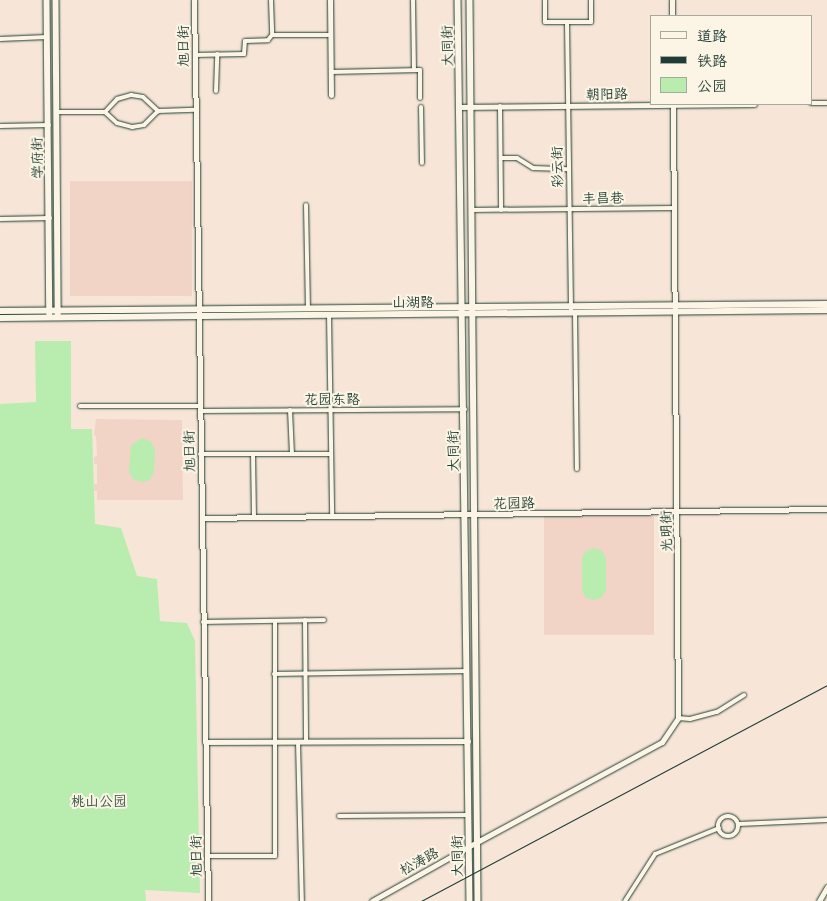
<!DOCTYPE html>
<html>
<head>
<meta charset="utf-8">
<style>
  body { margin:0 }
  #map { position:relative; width:827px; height:901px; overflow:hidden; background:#f7e6d7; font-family:"Playpen Sans","LXGW WenKai TC",sans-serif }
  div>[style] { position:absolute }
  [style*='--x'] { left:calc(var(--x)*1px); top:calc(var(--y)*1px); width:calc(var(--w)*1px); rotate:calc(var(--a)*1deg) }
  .built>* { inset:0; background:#f1d4c6; transform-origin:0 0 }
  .green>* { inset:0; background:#b8edaf }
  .roads { filter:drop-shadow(0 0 1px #1f3d34) drop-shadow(0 0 1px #1f3d34) }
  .minor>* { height:4px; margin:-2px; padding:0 2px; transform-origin:2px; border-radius:2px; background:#fcf5e5 }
  .minor>.ring { margin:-2px; padding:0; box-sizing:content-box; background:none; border:4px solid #fcf5e5; border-radius:50% }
  .tertiary>* { height:4.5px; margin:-2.25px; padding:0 2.25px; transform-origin:2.25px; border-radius:2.25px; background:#fcf5e5 }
  .secondary>* { height:5px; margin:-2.5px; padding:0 2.5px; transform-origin:2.5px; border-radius:2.5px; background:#fcf5e5 }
  .primary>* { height:5.5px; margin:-2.75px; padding:0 2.75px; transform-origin:2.75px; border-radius:2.75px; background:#fcf5e5 }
  .rail>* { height:1px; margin:-0.5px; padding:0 0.5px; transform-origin:0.5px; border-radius:0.5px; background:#1f3d34 }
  span { translate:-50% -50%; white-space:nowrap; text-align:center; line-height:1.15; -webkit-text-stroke:4px #fcf5e5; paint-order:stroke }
  .street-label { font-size:14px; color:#1f3d34 }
  .park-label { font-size:14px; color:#365746 }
  .legend { position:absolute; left:650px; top:15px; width:162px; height:90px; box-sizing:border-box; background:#fcf5e5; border:1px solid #a4ab9e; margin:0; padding:6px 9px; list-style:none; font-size:15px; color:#1f3d34 }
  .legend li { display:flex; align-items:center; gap:10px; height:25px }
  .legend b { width:25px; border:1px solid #a4ab9e }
</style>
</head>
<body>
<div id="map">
  <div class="built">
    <div style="left:192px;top:181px;width:115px;height:122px;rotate:90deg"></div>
    <div style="clip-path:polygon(96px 419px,182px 420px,183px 500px,97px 500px,97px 491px,94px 491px,94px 484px,97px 484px,97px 464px,94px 464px,94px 457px,97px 456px,96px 436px,94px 435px)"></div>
    <div style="left:654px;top:516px;width:119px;height:110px;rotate:90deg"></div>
  </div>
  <div class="green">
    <div style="clip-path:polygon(35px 341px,71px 341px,71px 429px,92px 429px,95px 524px,121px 528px,137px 576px,157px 579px,160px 621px,187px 623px,195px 641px,200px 893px,145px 890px,146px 901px,0 901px,0 404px,36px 402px)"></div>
    <div style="clip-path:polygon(142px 438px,150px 441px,155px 448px,154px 472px,150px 480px,142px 482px,134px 480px,129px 472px,131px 445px)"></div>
    <div style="clip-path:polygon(594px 548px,601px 550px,606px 557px,606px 591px,601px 598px,594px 600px,586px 598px,582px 591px,582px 558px,586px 551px)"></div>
  </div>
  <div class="roads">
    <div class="minor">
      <div style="--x:271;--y:0;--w:35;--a:88"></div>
      <div style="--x:272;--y:35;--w:59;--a:0"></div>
      <div style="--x:413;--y:0;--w:70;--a:89.2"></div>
      <div style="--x:545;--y:0;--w:22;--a:90"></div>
      <div style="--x:545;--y:22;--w:46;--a:0"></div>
      <div style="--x:591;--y:22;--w:22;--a:-90"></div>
      <div style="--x:567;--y:22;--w:290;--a:89.2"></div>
      <div style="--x:0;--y:39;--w:47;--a:-2.4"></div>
      <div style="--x:195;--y:55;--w:49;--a:-1.2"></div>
      <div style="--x:244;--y:54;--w:13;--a:-86"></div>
      <div style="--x:245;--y:41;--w:23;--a:-2"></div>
      <div style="--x:268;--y:40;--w:6;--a:-51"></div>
      <div style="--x:331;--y:72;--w:89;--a:-1.3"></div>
      <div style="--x:420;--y:70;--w:28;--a:90"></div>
      <div style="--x:216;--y:91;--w:37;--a:-88"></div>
      <div style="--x:500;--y:106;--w:104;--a:89.4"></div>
      <div style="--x:421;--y:107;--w:56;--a:89"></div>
      <div style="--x:57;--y:112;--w:48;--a:0"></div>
      <div style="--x:105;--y:112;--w:16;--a:43"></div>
      <div style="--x:117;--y:123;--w:16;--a:15"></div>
      <div style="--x:132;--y:127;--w:12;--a:-9"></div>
      <div style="--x:144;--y:125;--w:20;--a:-45"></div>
      <div style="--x:105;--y:112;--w:18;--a:-47"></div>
      <div style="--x:117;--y:99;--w:15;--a:-16"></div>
      <div style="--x:131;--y:95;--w:12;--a:9"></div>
      <div style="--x:143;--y:97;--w:21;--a:43"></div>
      <div style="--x:158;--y:111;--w:37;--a:-2"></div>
      <div style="--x:0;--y:126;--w:49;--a:-1.2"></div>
      <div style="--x:501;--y:158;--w:16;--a:0"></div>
      <div style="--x:517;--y:158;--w:19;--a:32"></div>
      <div style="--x:533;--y:168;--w:36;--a:2"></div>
      <div style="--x:306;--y:205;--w:103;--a:88.9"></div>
      <div style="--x:472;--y:210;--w:202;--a:-0.6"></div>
      <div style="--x:0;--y:219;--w:50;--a:-1.1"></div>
      <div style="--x:575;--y:312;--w:157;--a:89.3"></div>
      <div style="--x:329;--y:314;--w:202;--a:89.1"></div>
      <div style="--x:80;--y:406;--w:120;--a:0"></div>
      <div style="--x:290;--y:410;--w:44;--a:87.4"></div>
      <div style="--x:200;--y:411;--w:265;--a:-0.4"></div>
      <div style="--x:200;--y:454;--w:131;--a:0"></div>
      <div style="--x:253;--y:454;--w:63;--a:89.1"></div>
      <div style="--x:305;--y:620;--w:122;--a:89.5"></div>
      <div style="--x:203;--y:622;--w:121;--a:-0.9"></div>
      <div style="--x:274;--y:674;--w:193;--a:-0.9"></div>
      <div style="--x:678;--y:718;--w:12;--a:5"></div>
      <div style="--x:690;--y:719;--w:28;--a:-15"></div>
      <div style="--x:717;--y:712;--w:32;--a:-32"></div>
      <div style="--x:298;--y:742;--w:159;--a:88.6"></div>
      <div class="ring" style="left:718px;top:816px;width:16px;height:16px"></div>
      <div style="--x:339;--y:816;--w:130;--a:-0.4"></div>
      <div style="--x:739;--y:824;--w:88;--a:-2.6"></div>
      <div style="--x:207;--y:856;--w:68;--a:0"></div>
      <div style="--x:275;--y:856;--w:235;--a:-90"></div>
      <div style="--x:625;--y:901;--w:56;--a:-57.4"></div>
      <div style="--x:655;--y:854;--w:69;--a:-22.1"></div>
    </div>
    <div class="tertiary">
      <div style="--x:811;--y:103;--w:16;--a:0"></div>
      <div style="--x:460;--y:107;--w:294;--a:-0.6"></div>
      <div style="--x:202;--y:518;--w:625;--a:-0.83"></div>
      <div style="--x:205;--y:742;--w:263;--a:-0.2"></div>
      <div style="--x:372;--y:901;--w:120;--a:-29.3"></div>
    </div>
    <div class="secondary">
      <div style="--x:194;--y:0;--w:901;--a:89.11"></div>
      <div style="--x:330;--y:0;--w:95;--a:89.4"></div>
      <div style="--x:672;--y:0;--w:16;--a:90"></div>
      <div style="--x:477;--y:842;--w:210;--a:-28.4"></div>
      <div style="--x:662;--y:742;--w:29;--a:-56"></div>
      <div style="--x:678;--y:718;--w:614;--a:-90.47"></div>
      <div style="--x:819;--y:901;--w:16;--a:-60"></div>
    </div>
    <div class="primary">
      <div style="--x:47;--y:0;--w:313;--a:89.5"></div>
      <div style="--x:56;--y:0;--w:314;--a:89.6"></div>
      <div style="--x:458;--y:0;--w:901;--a:89.24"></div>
      <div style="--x:470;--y:0;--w:901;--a:89.49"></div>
      <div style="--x:0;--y:311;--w:827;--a:-0.48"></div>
      <div style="--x:0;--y:318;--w:827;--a:-0.55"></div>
    </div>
  </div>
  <div class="rail">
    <div style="--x:421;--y:901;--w:460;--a:-28"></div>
  </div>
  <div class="street-label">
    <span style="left:183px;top:46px;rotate:-90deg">旭日街</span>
    <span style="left:447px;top:46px;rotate:-91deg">大同街</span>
    <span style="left:607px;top:94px;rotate:-1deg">朝阳路</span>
    <span style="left:37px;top:158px;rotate:-91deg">学府街</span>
    <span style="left:557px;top:167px;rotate:-91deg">彩云街</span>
    <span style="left:603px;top:198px;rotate:-1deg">丰昌巷</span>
    <span style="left:413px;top:302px">山湖路</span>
    <span style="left:332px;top:399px">花园东路</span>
    <span style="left:189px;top:451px;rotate:-91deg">旭日街</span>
    <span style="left:453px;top:451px;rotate:-91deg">大同街</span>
    <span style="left:514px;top:503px;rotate:-1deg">花园路</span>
    <span style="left:666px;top:531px;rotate:-91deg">光明街</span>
    <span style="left:196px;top:856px;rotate:-91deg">旭日街</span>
    <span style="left:457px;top:856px;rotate:-91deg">大同街</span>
    <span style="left:419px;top:861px;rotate:-29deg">松涛路</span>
  </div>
  <div class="park-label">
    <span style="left:99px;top:801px">桃山公园</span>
  </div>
  <ul class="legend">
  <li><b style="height:6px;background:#fcf5e5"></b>道路</li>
  <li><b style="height:6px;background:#1f3d34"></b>铁路</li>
  <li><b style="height:14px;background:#b8edaf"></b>公园</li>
  </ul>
</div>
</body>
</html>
